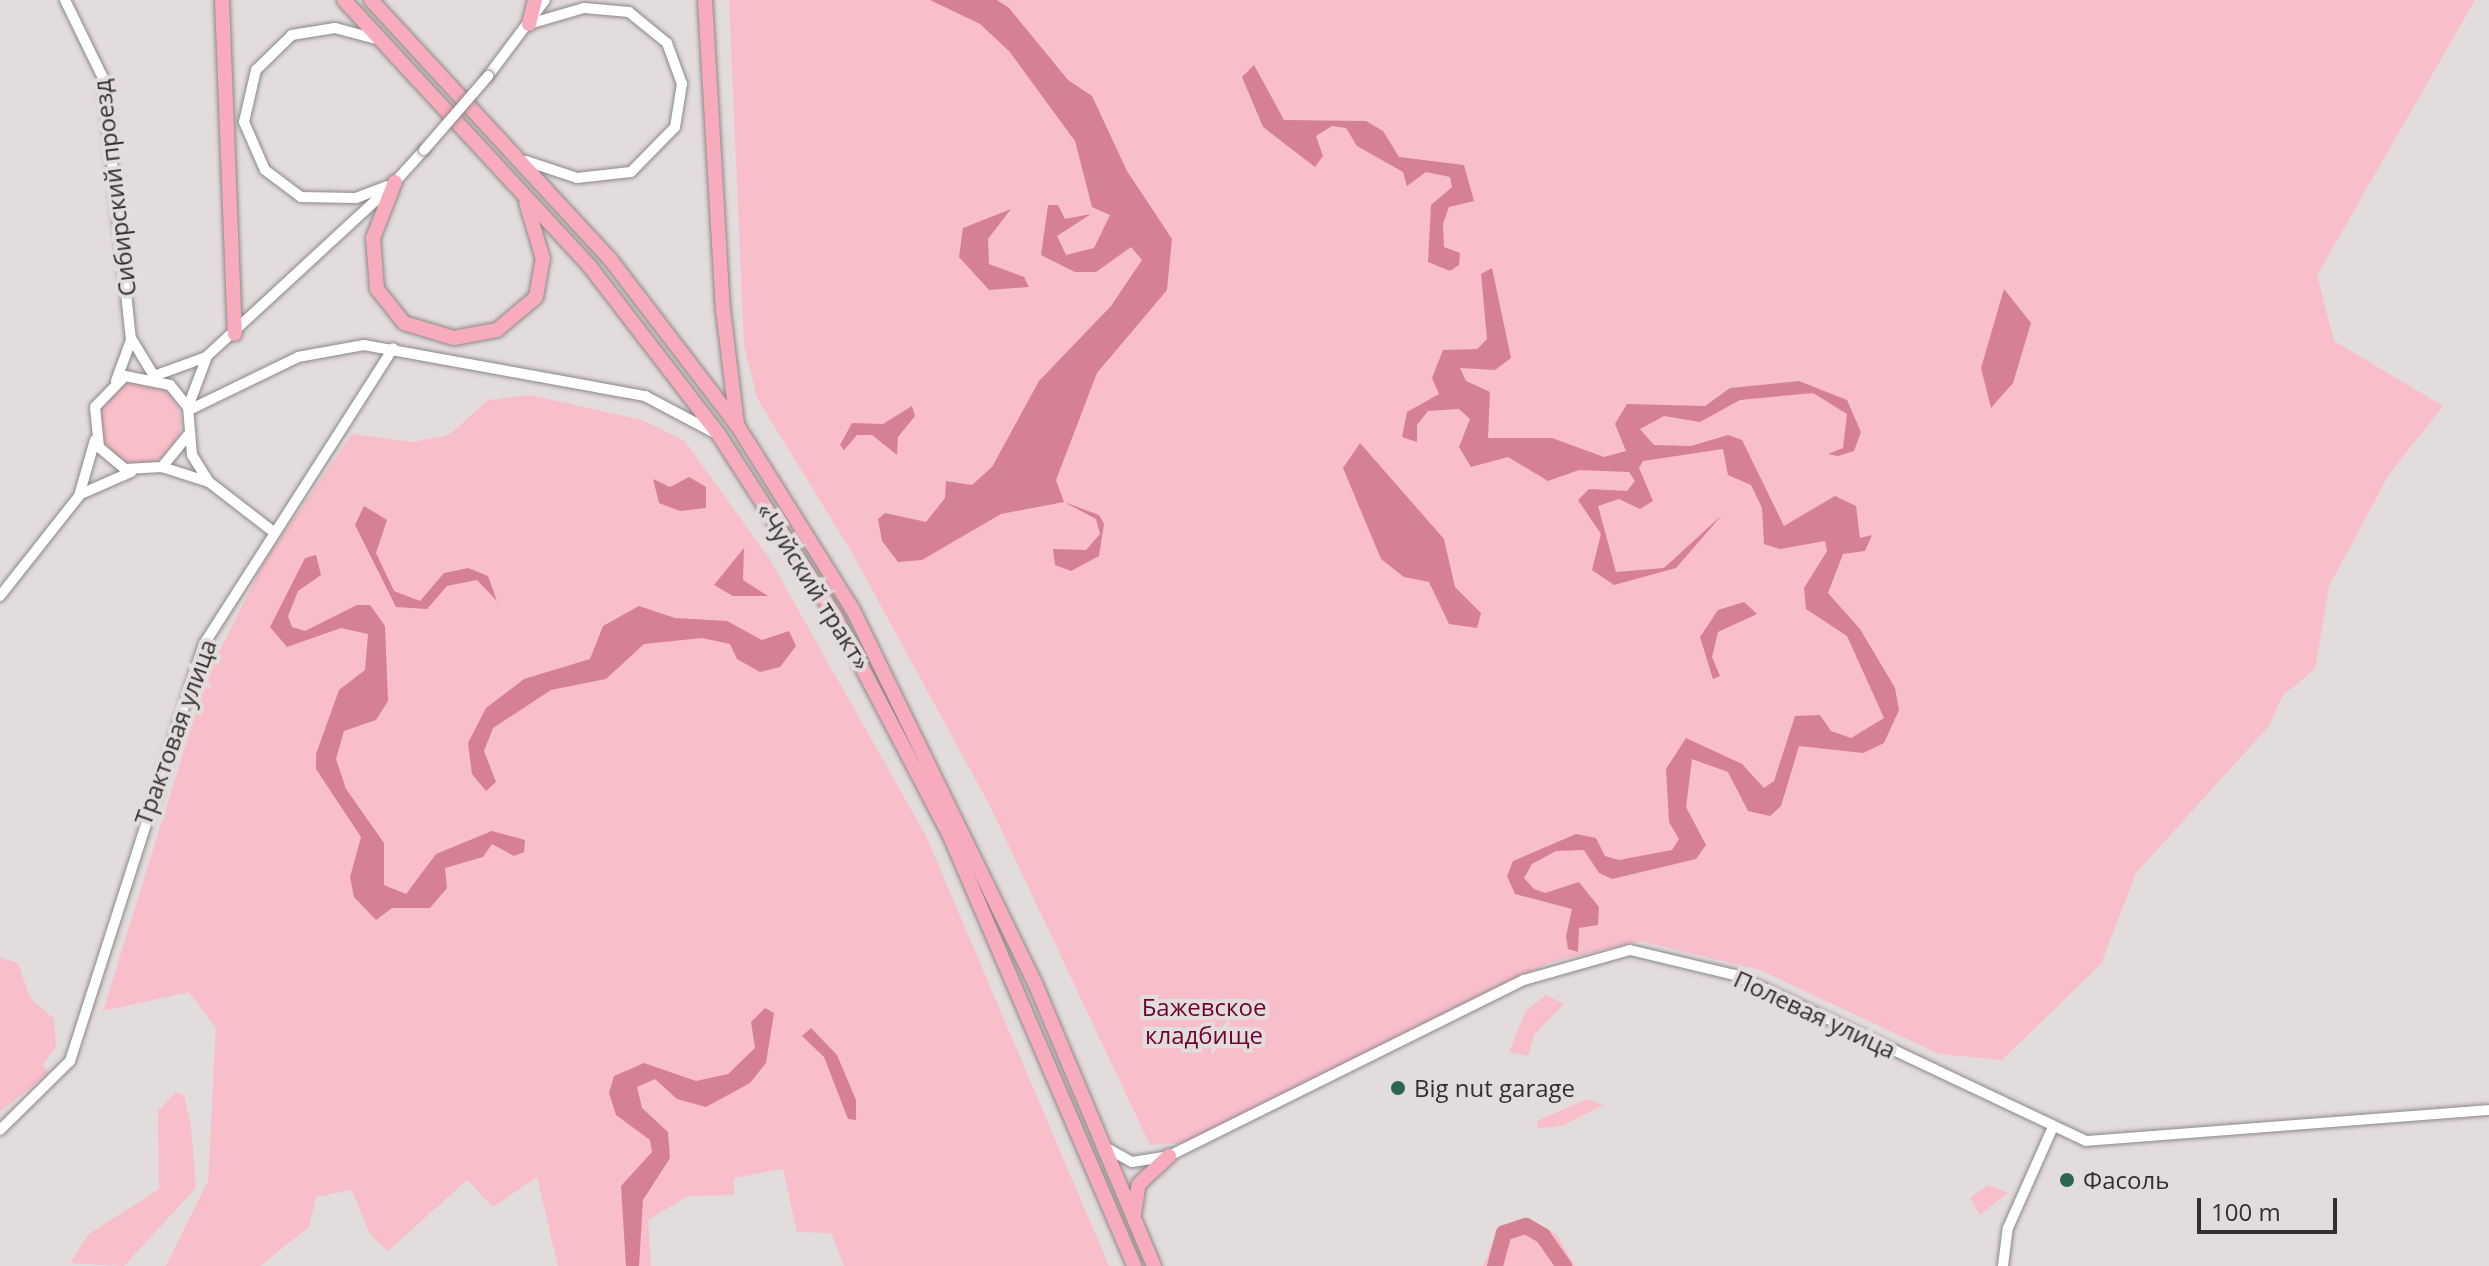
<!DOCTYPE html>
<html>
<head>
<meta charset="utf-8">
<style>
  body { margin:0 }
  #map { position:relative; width:2489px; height:1266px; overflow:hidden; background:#e3dcdd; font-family:"Open Sans",sans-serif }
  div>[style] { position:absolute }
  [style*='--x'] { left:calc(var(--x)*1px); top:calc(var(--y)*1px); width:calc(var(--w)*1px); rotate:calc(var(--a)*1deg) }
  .green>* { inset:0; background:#f8bec9 }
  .round { border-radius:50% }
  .water>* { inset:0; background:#d68093 }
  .river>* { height:16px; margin:-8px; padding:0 8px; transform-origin:8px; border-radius:8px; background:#d68093 }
  .roads { filter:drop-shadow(0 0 2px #8d8788) drop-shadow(0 0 2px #8d8788) }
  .tertiary>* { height:10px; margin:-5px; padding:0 5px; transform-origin:5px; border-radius:5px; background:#fff }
  .trunk>* { height:14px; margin:-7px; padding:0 7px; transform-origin:7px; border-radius:7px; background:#f8abbc }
  .bridges { filter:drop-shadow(0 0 2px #8d8788) drop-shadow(0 0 2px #8d8788) }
  .tertiary-bridge>* { height:10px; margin:-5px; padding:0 5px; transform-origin:5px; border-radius:5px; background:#fff }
  .dots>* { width:22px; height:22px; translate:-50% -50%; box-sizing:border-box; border:4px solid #e3dcdd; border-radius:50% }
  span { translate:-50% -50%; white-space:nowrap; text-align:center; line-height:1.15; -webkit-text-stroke:8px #e3dcdd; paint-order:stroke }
  .street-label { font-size:24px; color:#333030 }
  .park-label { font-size:24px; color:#6f0330 }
  .poi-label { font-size:24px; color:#333030 }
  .left { translate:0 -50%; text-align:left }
  .scale { position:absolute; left:2197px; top:1198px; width:140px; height:36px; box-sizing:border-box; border:4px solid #333030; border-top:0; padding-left:10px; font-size:24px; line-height:28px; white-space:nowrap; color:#333030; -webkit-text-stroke:6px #e3dcdd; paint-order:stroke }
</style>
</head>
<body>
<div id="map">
  <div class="green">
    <div style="clip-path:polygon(729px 0,2475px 0,2317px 275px,2334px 341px,2443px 406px,2388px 476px,2329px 586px,2315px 669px,2283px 695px,2268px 727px,2136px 873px,2101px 964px,2002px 1060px,1939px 1054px,1760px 970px,1640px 941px,1548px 963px,1187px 1143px,1150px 1145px,990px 806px,851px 551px,757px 398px,744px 346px)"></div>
    <div class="round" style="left:99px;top:382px;width:82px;height:82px"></div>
    <div style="clip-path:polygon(530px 395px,642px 420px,685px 441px,769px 558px,926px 836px,1109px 1266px,844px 1266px,831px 1233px,797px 1232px,783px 1169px,734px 1178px,734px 1195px,688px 1196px,648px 1220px,651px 1266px,558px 1266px,537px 1177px,493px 1207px,467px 1180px,388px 1251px,370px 1234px,352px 1190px,316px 1197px,309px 1227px,260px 1266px,166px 1266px,208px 1181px,216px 1028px,189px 992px,103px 1011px,207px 676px,265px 560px,352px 434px,413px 442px,449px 435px,488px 400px)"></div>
    <div style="clip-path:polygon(0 957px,18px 963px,30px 998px,54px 1019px,56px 1047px,43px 1064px,48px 1073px,0 1112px)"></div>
    <div style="clip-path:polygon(1546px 995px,1564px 1004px,1534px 1035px,1528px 1056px,1509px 1052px,1526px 1010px)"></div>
    <div style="clip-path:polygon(176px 1092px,184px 1096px,191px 1125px,196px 1188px,124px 1266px,70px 1263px,89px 1234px,159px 1189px,158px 1111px)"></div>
    <div style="clip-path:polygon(1587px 1099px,1603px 1105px,1562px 1126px,1537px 1128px,1537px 1121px)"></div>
    <div style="clip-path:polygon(1988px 1185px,2008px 1193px,1980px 1215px,1970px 1198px)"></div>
    <div style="clip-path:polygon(1527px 1220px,1556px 1234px,1575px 1266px,1483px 1266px,1497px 1232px)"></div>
  </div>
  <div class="water">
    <div style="clip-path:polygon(930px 0,997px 0,1009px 8px,1068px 80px,1092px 96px,1127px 171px,1172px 239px,1167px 290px,1097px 373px,1056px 480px,1064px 502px,1099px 515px,1104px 524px,1099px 556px,1071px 571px,1055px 565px,1053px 549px,1086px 550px,1100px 534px,1096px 519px,1064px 502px,1001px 514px,922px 560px,898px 562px,882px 541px,878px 519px,885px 513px,926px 522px,945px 498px,946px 481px,972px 485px,992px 467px,1039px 381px,1111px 306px,1142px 260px,1131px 247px,1096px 272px,1075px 272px,1041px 255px,1048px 205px,1058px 205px,1065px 219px,1091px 214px,1057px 236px,1066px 255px,1094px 248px,1110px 215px,1092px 207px,1075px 141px,1009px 51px,980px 24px)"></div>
    <div style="clip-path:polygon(1254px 65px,1284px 120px,1366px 121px,1383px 131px,1399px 157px,1464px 165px,1474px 201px,1449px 207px,1443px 224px,1444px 247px,1460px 253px,1459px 265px,1450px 271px,1428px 262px,1431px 205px,1452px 187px,1450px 177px,1426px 172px,1407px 186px,1403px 172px,1357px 146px,1346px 128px,1332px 126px,1316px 136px,1323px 156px,1315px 167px,1263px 127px,1242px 77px)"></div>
    <div style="clip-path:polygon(1011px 209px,988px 239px,989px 264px,1024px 277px,1029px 287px,989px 290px,959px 257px,963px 228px)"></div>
    <div style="clip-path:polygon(1492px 268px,1511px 358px,1495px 370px,1460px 368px,1466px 381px,1490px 392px,1488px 438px,1552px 438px,1604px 457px,1626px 451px,1615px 424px,1627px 404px,1705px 406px,1730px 388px,1799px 381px,1847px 400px,1861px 432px,1854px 451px,1838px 456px,1828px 454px,1843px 448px,1847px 414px,1813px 393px,1740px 400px,1700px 422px,1664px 416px,1640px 429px,1654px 445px,1691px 446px,1728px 435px,1742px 440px,1784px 526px,1835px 496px,1856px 506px,1860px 538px,1872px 535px,1865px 551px,1843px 554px,1828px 593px,1860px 629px,1895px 688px,1899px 710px,1884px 743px,1863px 753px,1799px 746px,1781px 806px,1770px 816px,1748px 811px,1728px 772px,1692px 759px,1686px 807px,1706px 845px,1696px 859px,1612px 879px,1599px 873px,1584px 850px,1556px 851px,1532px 864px,1524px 878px,1534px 889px,1545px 893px,1579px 882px,1599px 907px,1598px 925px,1579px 928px,1578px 952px,1568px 949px,1566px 936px,1572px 909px,1515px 894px,1507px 876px,1513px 861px,1576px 834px,1596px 838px,1605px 856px,1619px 860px,1672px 850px,1679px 839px,1669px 822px,1666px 769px,1686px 738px,1742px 764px,1764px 788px,1774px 781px,1795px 716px,1820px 715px,1831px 731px,1851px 738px,1884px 718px,1847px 636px,1806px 609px,1804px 588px,1827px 551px,1825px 541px,1780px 549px,1764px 544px,1762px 508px,1751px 485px,1728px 475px,1723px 449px,1643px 461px,1639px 468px,1653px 501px,1640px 509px,1619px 499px,1598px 506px,1616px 572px,1664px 568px,1722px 515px,1676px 568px,1614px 585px,1592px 570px,1601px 534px,1578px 500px,1589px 489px,1627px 491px,1635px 481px,1629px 472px,1579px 470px,1548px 481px,1508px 457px,1471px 467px,1459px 447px,1470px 419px,1459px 409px,1428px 411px,1417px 425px,1417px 442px,1402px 437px,1407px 412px,1439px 394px,1432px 378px,1443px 350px,1477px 349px,1487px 339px,1481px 274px)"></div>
    <div style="clip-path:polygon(2004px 289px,2031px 323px,2013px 383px,1991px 408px,1981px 368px)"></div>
    <div style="clip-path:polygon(912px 406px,915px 416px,898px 437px,897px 455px,872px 435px,857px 435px,844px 450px,840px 445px,852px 423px,883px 424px)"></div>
    <div style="clip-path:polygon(1360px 443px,1444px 539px,1455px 587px,1481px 613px,1477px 628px,1449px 624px,1429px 582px,1404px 577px,1381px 559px,1343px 468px)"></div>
    <div style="clip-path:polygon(689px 477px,706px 487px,706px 508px,680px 511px,659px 503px,653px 479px,670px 487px)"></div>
    <div style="clip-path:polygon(364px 506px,387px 520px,376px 553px,394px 591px,420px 601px,444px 573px,468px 568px,488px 576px,497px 601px,477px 580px,447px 586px,427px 609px,396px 607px,355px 525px)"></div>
    <div style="clip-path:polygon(744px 548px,743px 580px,768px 596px,733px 596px,714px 585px)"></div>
    <div style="clip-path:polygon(316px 555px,321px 575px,298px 591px,288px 616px,292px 627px,305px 631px,357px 605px,370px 605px,385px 626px,388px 701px,376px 720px,344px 731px,336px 759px,346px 789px,384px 843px,384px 885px,406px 894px,436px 854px,492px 831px,525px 840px,524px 852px,514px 856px,492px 844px,483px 857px,445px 868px,447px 888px,430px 908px,392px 908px,376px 920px,354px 897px,350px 877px,361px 837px,316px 769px,316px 754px,339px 690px,365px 670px,368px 634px,341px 628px,287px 647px,270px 627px,305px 558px)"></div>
    <div style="clip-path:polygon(1744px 602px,1757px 614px,1718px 632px,1712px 657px,1720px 676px,1713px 679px,1700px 637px,1718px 610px)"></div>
    <div style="clip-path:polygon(639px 606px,675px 618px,727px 621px,762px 640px,789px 631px,796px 646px,780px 667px,760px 672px,737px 659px,730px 644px,702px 638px,644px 644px,606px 679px,551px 690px,493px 728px,484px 751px,496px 782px,486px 791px,472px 774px,468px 743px,486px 708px,524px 679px,590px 659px,603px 626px)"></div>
    <div style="clip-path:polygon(765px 1008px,774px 1013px,766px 1063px,750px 1083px,706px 1107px,677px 1099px,655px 1079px,637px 1087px,642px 1108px,668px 1132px,670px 1158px,643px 1200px,639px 1266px,626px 1266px,621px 1186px,652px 1152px,650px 1140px,616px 1115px,609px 1093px,614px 1076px,644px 1063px,696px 1081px,728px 1074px,755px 1048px,751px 1022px)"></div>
    <div style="clip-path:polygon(811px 1028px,837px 1055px,856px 1100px,856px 1120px,848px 1119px,824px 1057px,802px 1036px)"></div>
  </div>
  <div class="river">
    <div style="--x:1495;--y:1266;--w:34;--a:-75"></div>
    <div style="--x:1504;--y:1233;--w:23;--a:-18"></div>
    <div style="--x:1526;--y:1226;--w:20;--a:30"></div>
    <div style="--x:1543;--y:1236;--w:37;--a:55"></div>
  </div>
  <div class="roads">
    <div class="tertiary">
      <div style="--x:65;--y:0;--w:87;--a:64"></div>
      <div style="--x:103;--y:78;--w:262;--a:83.9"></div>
      <div style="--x:131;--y:338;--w:44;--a:58.8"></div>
      <div style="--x:154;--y:376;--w:55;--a:-20.1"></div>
      <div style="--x:206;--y:357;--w:252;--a:-42.7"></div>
      <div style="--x:380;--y:40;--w:47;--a:-165.1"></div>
      <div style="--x:335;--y:28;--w:44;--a:170.8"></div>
      <div style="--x:292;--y:35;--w:50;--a:135.8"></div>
      <div style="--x:256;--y:70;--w:53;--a:103"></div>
      <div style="--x:244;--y:122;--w:52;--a:66.4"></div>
      <div style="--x:265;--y:170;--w:45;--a:36.9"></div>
      <div style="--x:301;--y:197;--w:55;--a:1"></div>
      <div style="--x:356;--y:198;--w:33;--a:-21"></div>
      <div style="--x:488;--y:76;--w:95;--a:-53.1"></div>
      <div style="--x:526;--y:161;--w:54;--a:18.4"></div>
      <div style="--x:577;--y:178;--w:54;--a:-6.3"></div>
      <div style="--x:631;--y:172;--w:63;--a:-45.6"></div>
      <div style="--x:675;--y:127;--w:44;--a:-80.8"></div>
      <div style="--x:682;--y:84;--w:44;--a:-110.1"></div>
      <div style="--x:667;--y:43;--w:49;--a:-140.8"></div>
      <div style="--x:629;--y:12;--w:45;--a:-174.9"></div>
      <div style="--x:584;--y:8;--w:57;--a:163.8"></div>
      <div style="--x:395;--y:182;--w:43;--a:-47.8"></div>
      <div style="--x:116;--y:381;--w:44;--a:-69.9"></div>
      <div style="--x:188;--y:407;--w:51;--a:-69.4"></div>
      <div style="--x:189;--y:410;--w:121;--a:-25.9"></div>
      <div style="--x:298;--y:357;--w:67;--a:-10.3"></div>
      <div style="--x:364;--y:345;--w:286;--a:10.3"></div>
      <div style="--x:645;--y:396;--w:79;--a:27.9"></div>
      <div style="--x:189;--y:434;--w:43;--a:129.3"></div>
      <div style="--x:162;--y:467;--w:37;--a:177"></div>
      <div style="--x:125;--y:469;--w:34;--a:-140"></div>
      <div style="--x:99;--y:447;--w:40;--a:-95.7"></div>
      <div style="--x:95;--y:407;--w:43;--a:-45.9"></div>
      <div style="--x:125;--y:376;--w:46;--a:11.3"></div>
      <div style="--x:170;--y:385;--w:28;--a:51"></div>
      <div style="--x:188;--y:407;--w:48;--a:85.2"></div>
      <div style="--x:192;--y:455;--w:32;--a:58"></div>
      <div style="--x:162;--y:467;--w:49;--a:17.7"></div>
      <div style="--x:209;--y:482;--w:78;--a:37.7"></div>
      <div style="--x:81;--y:494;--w:55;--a:-23.7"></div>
      <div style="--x:0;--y:596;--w:127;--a:-51.7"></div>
      <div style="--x:79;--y:496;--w:58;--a:-74.1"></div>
      <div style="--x:0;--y:1130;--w:98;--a:-44.6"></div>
      <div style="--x:70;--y:1061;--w:438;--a:-72.2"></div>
      <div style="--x:204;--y:644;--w:351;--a:-57.4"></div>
      <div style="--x:1105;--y:1147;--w:31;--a:29"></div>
      <div style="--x:1132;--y:1162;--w:37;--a:-9"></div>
      <div style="--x:1169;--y:1156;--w:396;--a:-26.4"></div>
      <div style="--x:1524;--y:980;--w:110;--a:-15.8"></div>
      <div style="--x:1630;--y:950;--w:108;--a:13.4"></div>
      <div style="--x:1735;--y:975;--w:388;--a:25.3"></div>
      <div style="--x:2086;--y:1141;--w:404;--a:-4.4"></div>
      <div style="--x:2003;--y:1266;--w:38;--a:-83"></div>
      <div style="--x:2008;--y:1228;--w:108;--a:-66"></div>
    </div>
    <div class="trunk">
      <div style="--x:222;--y:0;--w:334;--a:87.8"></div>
      <div style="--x:344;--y:0;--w:364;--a:47.3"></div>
      <div style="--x:591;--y:268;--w:210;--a:52.5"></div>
      <div style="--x:719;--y:435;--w:213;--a:57.3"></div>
      <div style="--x:834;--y:614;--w:250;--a:62.4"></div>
      <div style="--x:950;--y:836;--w:468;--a:66.8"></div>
      <div style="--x:371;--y:0;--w:352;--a:47.3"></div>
      <div style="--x:610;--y:259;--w:209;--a:52.6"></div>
      <div style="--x:737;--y:425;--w:216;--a:57.9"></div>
      <div style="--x:852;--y:608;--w:417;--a:64"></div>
      <div style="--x:1035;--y:983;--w:307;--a:67.2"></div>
      <div style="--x:705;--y:0;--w:311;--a:86.7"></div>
      <div style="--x:723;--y:310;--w:115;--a:83"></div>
      <div style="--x:529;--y:24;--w:25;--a:-76"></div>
      <div style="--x:395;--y:182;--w:60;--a:111.4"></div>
      <div style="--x:373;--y:238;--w:51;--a:85.5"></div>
      <div style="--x:377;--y:289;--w:43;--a:51.5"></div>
      <div style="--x:404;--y:323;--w:52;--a:16.7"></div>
      <div style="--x:454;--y:338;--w:44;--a:-10.5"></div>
      <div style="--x:497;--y:330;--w:51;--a:-40.2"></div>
      <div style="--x:536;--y:297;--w:39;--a:-80"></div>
      <div style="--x:543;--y:259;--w:59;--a:-106.6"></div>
      <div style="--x:1134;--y:1214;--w:30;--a:-81"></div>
      <div style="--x:1139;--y:1184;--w:41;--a:-43"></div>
    </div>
  </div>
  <div class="bridges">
    <div class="tertiary-bridge">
      <div style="--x:424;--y:150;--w:98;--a:-49.1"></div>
    </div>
  </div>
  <div class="dots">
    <div style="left:1398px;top:1088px;background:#296754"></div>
    <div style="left:2067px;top:1180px;background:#296754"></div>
  </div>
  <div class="street-label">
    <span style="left:114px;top:188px;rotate:-97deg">Сибирский проезд</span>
    <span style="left:814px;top:586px;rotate:58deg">«Чуйский тракт»</span>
    <span style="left:175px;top:732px;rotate:-70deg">Трактовая улица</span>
    <span style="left:1815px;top:1014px;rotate:25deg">Полевая улица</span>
  </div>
  <div class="park-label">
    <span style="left:1204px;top:1021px">Бажевское<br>кладбище</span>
  </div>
  <div class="poi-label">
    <span class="left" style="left:1414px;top:1088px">Big nut garage</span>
    <span class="left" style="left:2083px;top:1180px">Фасоль</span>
  </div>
  <div class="scale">100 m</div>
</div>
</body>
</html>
